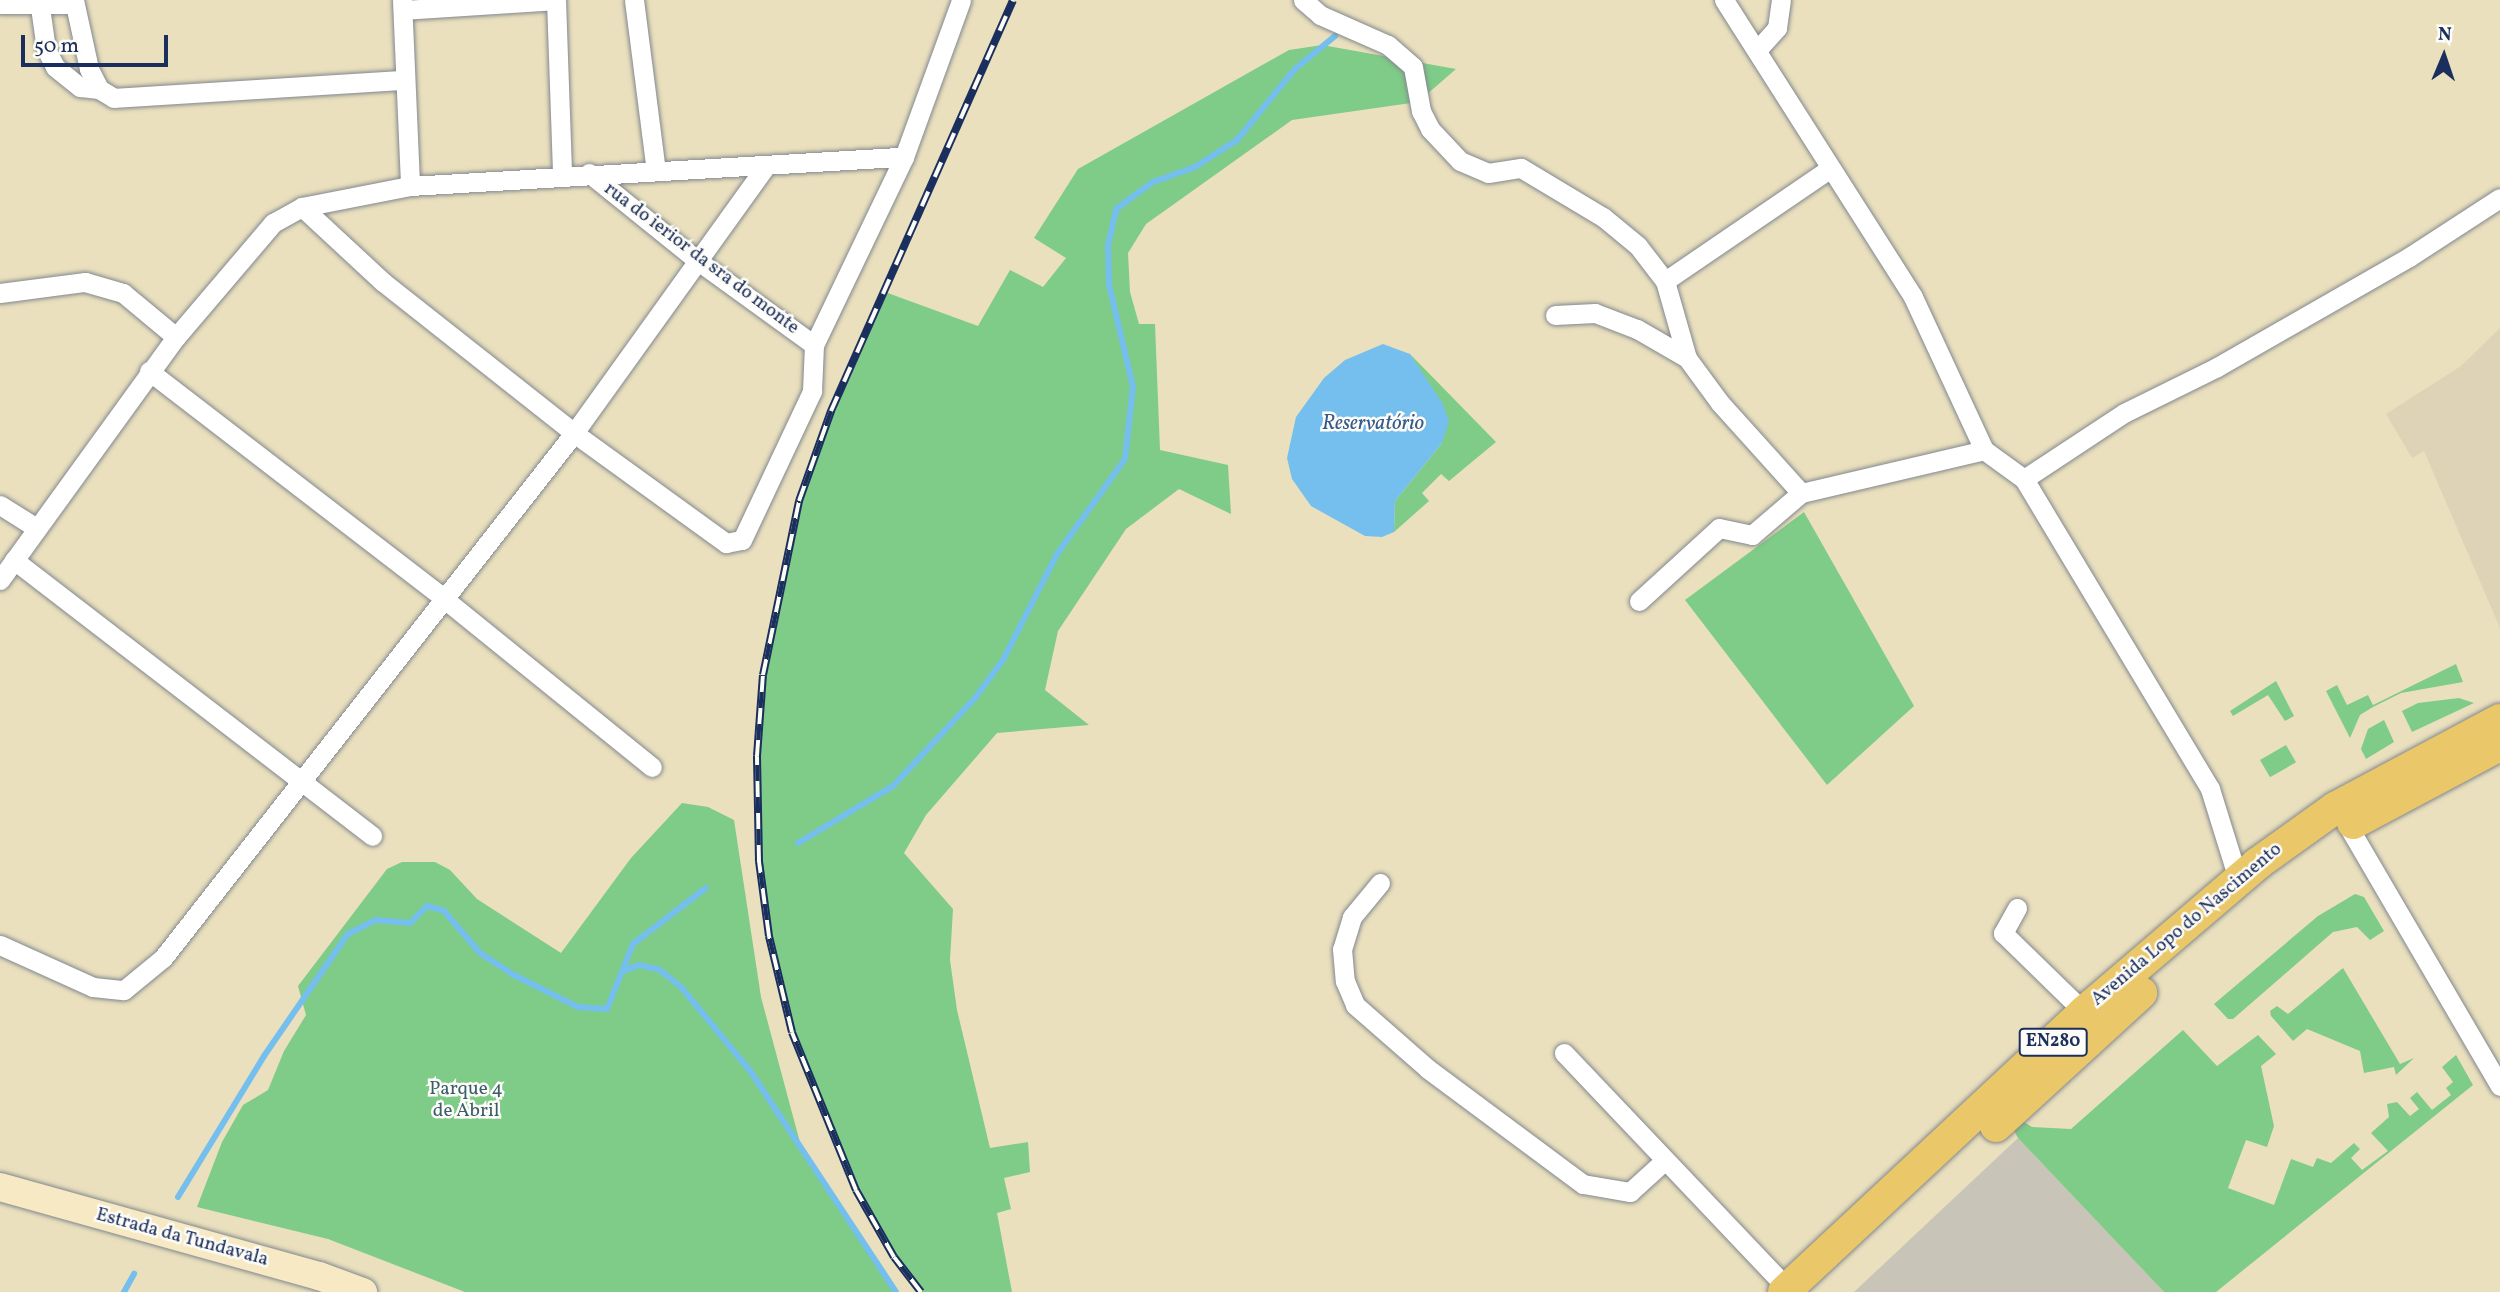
<!DOCTYPE html>
<html>
<head>
<meta charset="utf-8">
<style>
  body { margin:0 }
  #map { position:relative; width:2500px; height:1292px; overflow:hidden; background:#eae0be; font-family:Vollkorn,serif }
  div>[style] { position:absolute }
  [style*='--x'] { left:calc(var(--x)*1px); top:calc(var(--y)*1px); width:calc(var(--w)*1px); rotate:calc(var(--a)*1deg) }
  .built>* { inset:0; background:#ded3b6 }
  .industrial>* { inset:0; background:#c8c4b8 }
  .green>* { inset:0; background:#7fcb88; transform-origin:0 0 }
  .water>* { inset:0; background:#74bfed }
  .stream>* { height:6px; margin:-3px; padding:0 3px; transform-origin:3px; border-radius:3px; background:#74bfed }
  .roads { filter:drop-shadow(0 0 2px #82888e) drop-shadow(0 0 2px #82888e) }
  .minor>* { height:19px; margin:-9.5px; padding:0 9.5px; transform-origin:9.5px; border-radius:9.5px; background:#fff }
  .secondary>* { height:28px; margin:-14px; padding:0 14px; transform-origin:14px; border-radius:14px; background:#f7e9c3 }
  .primary>* { height:32px; margin:-16px; padding:0 16px; transform-origin:16px; border-radius:16px; background:#eac769 }
  .rail>* { height:8px; margin-top:-4px; transform-origin:0; background:repeating-linear-gradient(90deg,#fdfcf7 0 16px,#1b2f5e 0 32px); box-sizing:border-box; border-block:2px solid #1b2f5e }
  span { translate:-50% -50%; white-space:nowrap; text-align:center; line-height:1.15; -webkit-text-stroke:5px #fdfcf7; paint-order:stroke }
  .shield-label span { padding:2px 5px; background:#fdfcf7; border:2px solid; border-radius:5px; -webkit-text-stroke-width:0 }
  .shield-label { font-size:18px; color:#1b2f5e; font-weight:700 }
  .street-label { font-size:19px; color:#1b2f5e }
  .park-label { font-size:19px; color:#395e6b }
  .water-label { font-size:21px; color:#365a89; font-style:italic }
  .north { position:absolute; left:2409px; top:21px; width:70px; height:70px; -webkit-text-stroke:5px #fdfcf7; paint-order:stroke; rotate:2deg; font-size:19px; font-weight:700; line-height:28px; text-align:center; color:#1b2f5e }
  .north::after { content:''; display:block; margin:auto; width:24px; height:32px; background:#1b2f5e; clip-path:polygon(50% 0,100% 100%,50% 72%,0 100%) }
  .scale { position:absolute; left:21px; top:35px; width:147px; height:32px; box-sizing:border-box; border:4px solid #1b2f5e; border-top:0; padding-left:9px; font-size:21px; line-height:24px; white-space:nowrap; color:#1b2f5e; -webkit-text-stroke:5px #fdfcf7; paint-order:stroke }
</style>
</head>
<body>
<div id="map">
  <div class="built">
    <div style="clip-path:polygon(2500px 328px,2500px 628px,2424px 451px,2412px 458px,2386px 414px,2461px 366px)"></div>
  </div>
  <div class="industrial">
    <div style="clip-path:polygon(2018px 1138px,2164px 1292px,1854px 1292px)"></div>
  </div>
  <div class="green">
    <div style="clip-path:polygon(1322px 45px,1456px 69px,1418px 102px,1292px 120px,1146px 224px,1128px 253px,1130px 292px,1139px 324px,1155px 324px,1160px 450px,1228px 465px,1231px 514px,1179px 489px,1126px 529px,1058px 631px,1045px 690px,1089px 725px,997px 733px,926px 815px,904px 853px,953px 909px,950px 960px,957px 1010px,990px 1148px,1028px 1142px,1030px 1172px,1004px 1178px,1011px 1209px,997px 1213px,1012px 1292px,921px 1292px,894px 1257px,856px 1190px,792px 1032px,769px 936px,759px 861px,757px 756px,763px 675px,799px 501px,831px 411px,885px 292px,978px 326px,1010px 270px,1043px 287px,1066px 258px,1034px 238px,1078px 169px,1289px 50px)"></div>
    <div style="clip-path:polygon(1410px 354px,1496px 442px,1449px 481px,1441px 474px,1422px 493px,1429px 501px,1394px 532px,1395px 501px,1442px 443px,1419px 368px)"></div>
    <div style="clip-path:polygon(1804px 512px,1914px 706px,1827px 785px,1685px 600px)"></div>
    <div style="clip-path:polygon(2456px 664px,2463px 682px,2401px 693px,2373px 707px,2360px 715px,2350px 738px,2326px 691px,2337px 685px,2347px 705px,2368px 695px,2373px 705px)"></div>
    <div style="clip-path:polygon(2276px 681px,2294px 716px,2285px 721px,2268px 695px,2233px 716px,2230px 711px)"></div>
    <div style="clip-path:polygon(2459px 698px,2474px 703px,2412px 732px,2402px 711px,2418px 703px)"></div>
    <div style="clip-path:polygon(2384px 720px,2394px 742px,2366px 759px,2361px 749px,2368px 729px)"></div>
    <div style="left:2286px;top:745px;width:20px;height:30px;rotate:60deg"></div>
    <div style="clip-path:polygon(682px 803px,708px 807px,734px 820px,761px 997px,802px 1150px,896px 1292px,465px 1292px,328px 1239px,197px 1207px,222px 1142px,243px 1105px,268px 1090px,284px 1051px,306px 1015px,298px 986px,387px 869px,402px 862px,435px 862px,450px 870px,477px 899px,561px 953px,631px 858px)"></div>
    <div style="clip-path:polygon(2355px 894px,2364px 897px,2384px 931px,2370px 940px,2357px 927px,2333px 932px,2233px 1019px,2228px 1019px,2214px 1004px,2318px 916px)"></div>
    <div style="clip-path:polygon(2343px 968px,2400px 1064px,2414px 1058px,2396px 1075px,2394px 1067px,2364px 1073px,2360px 1051px,2307px 1029px,2293px 1041px,2271px 1016px,2270px 1011px,2277px 1006px,2288px 1014px)"></div>
    <div style="clip-path:polygon(2183px 1030px,2217px 1066px,2258px 1035px,2276px 1054px,2261px 1066px,2274px 1126px,2267px 1147px,2246px 1140px,2228px 1188px,2274px 1205px,2291px 1159px,2313px 1167px,2317px 1158px,2331px 1163px,2354px 1143px,2360px 1149px,2351px 1158px,2362px 1170px,2388px 1151px,2371px 1133px,2389px 1117px,2387px 1104px,2397px 1102px,2410px 1116px,2419px 1109px,2410px 1098px,2417px 1092px,2432px 1110px,2451px 1095px,2446px 1088px,2453px 1082px,2442px 1067px,2456px 1055px,2473px 1085px,2216px 1292px,2164px 1292px,2018px 1138px,2011px 1125px,2018px 1118px,2032px 1127px,2071px 1129px)"></div>
  </div>
  <div class="water">
    <div style="clip-path:polygon(1383px 344px,1410px 354px,1443px 404px,1449px 421px,1442px 443px,1395px 501px,1394px 532px,1382px 537px,1365px 536px,1311px 506px,1292px 479px,1287px 458px,1296px 417px,1324px 378px,1345px 360px)"></div>
  </div>
  <div class="stream">
    <div style="--x:798;--y:843;--w:111;--a:-31"></div>
    <div style="--x:893;--y:786;--w:120;--a:-47"></div>
    <div style="--x:975;--y:698;--w:47;--a:-53.6"></div>
    <div style="--x:1003;--y:660;--w:119;--a:-63"></div>
    <div style="--x:1057;--y:554;--w:117;--a:-54.4"></div>
    <div style="--x:1125;--y:459;--w:72;--a:-83.7"></div>
    <div style="--x:1133;--y:387;--w:105;--a:-103.2"></div>
    <div style="--x:1109;--y:285;--w:40;--a:-91.4"></div>
    <div style="--x:1108;--y:245;--w:37;--a:-77"></div>
    <div style="--x:1116;--y:209;--w:46;--a:-36.1"></div>
    <div style="--x:1153;--y:182;--w:45;--a:-19.7"></div>
    <div style="--x:1195;--y:167;--w:50;--a:-32.7"></div>
    <div style="--x:1237;--y:140;--w:92;--a:-50.8"></div>
    <div style="--x:1295;--y:69;--w:52;--a:-39.5"></div>
    <div style="--x:624;--y:971;--w:16;--a:-22"></div>
    <div style="--x:639;--y:965;--w:22;--a:13"></div>
    <div style="--x:660;--y:970;--w:27;--a:39"></div>
    <div style="--x:681;--y:987;--w:110;--a:50.5"></div>
    <div style="--x:751;--y:1072;--w:263;--a:56.6"></div>
    <div style="--x:178;--y:1197;--w:165;--a:-58.6"></div>
    <div style="--x:264;--y:1056;--w:148;--a:-55.5"></div>
    <div style="--x:348;--y:934;--w:31;--a:-27"></div>
    <div style="--x:376;--y:920;--w:34;--a:5"></div>
    <div style="--x:410;--y:923;--w:24;--a:-45"></div>
    <div style="--x:427;--y:906;--w:18;--a:16"></div>
    <div style="--x:444;--y:911;--w:55;--a:49.4"></div>
    <div style="--x:480;--y:953;--w:38;--a:33"></div>
    <div style="--x:512;--y:974;--w:74;--a:26.6"></div>
    <div style="--x:578;--y:1007;--w:29;--a:4"></div>
    <div style="--x:607;--y:1009;--w:70;--a:-68.2"></div>
    <div style="--x:633;--y:944;--w:92;--a:-37.5"></div>
    <div style="--x:124;--y:1292;--w:21;--a:-61"></div>
  </div>
  <div class="roads">
    <div class="minor">
      <div style="--x:74;--y:0;--w:71;--a:77.7"></div>
      <div style="--x:89;--y:69;--w:22;--a:63"></div>
      <div style="--x:402;--y:0;--w:186;--a:87.5"></div>
      <div style="--x:556;--y:0;--w:174;--a:88"></div>
      <div style="--x:634;--y:0;--w:172;--a:82.7"></div>
      <div style="--x:1303;--y:0;--w:23;--a:41"></div>
      <div style="--x:1320;--y:15;--w:74;--a:23.8"></div>
      <div style="--x:1388;--y:45;--w:33;--a:41"></div>
      <div style="--x:1413;--y:67;--w:45;--a:79.7"></div>
      <div style="--x:1421;--y:111;--w:20;--a:63"></div>
      <div style="--x:1430;--y:129;--w:44;--a:46.8"></div>
      <div style="--x:1460;--y:161;--w:30;--a:23"></div>
      <div style="--x:1488;--y:173;--w:33;--a:-9"></div>
      <div style="--x:1521;--y:168;--w:96;--a:30.9"></div>
      <div style="--x:1603;--y:217;--w:45;--a:39.6"></div>
      <div style="--x:1638;--y:246;--w:44;--a:52.4"></div>
      <div style="--x:1665;--y:281;--w:80;--a:74.1"></div>
      <div style="--x:1687;--y:358;--w:56;--a:53.7"></div>
      <div style="--x:1720;--y:403;--w:121;--a:48"></div>
      <div style="--x:1724;--y:0;--w:352;--a:57.5"></div>
      <div style="--x:1913;--y:297;--w:169;--a:65.1"></div>
      <div style="--x:1984;--y:450;--w:49;--a:35.9"></div>
      <div style="--x:2024;--y:479;--w:362;--a:59"></div>
      <div style="--x:2210;--y:789;--w:94;--a:72.7"></div>
      <div style="--x:0;--y:4;--w:74;--a:0"></div>
      <div style="--x:40;--y:7;--w:42;--a:81.9"></div>
      <div style="--x:46;--y:49;--w:20;--a:63"></div>
      <div style="--x:55;--y:67;--w:32;--a:39"></div>
      <div style="--x:80;--y:87;--w:19;--a:6"></div>
      <div style="--x:99;--y:89;--w:17;--a:31"></div>
      <div style="--x:114;--y:98;--w:290;--a:-3.6"></div>
      <div style="--x:403;--y:10;--w:153;--a:-3.7"></div>
      <div style="--x:1759;--y:48;--w:27;--a:-48"></div>
      <div style="--x:1777;--y:28;--w:28;--a:-82"></div>
      <div style="--x:589;--y:173;--w:140;--a:38.9"></div>
      <div style="--x:698;--y:261;--w:143;--a:35.9"></div>
      <div style="--x:302;--y:207;--w:110;--a:42.8"></div>
      <div style="--x:383;--y:282;--w:243;--a:38.3"></div>
      <div style="--x:574;--y:433;--w:188;--a:35.9"></div>
      <div style="--x:726;--y:543;--w:16;--a:-11"></div>
      <div style="--x:742;--y:540;--w:165;--a:-64.8"></div>
      <div style="--x:812;--y:391;--w:46;--a:-87.5"></div>
      <div style="--x:814;--y:345;--w:208;--a:-64.4"></div>
      <div style="--x:904;--y:157;--w:167;--a:-70"></div>
      <div style="--x:1665;--y:281;--w:199;--a:-34.3"></div>
      <div style="--x:0;--y:293;--w:86;--a:-7.4"></div>
      <div style="--x:85;--y:282;--w:40;--a:16"></div>
      <div style="--x:123;--y:293;--w:69;--a:39.7"></div>
      <div style="--x:1555;--y:315;--w:40;--a:-2.9"></div>
      <div style="--x:1595;--y:313;--w:45;--a:20.9"></div>
      <div style="--x:1637;--y:329;--w:58;--a:30.1"></div>
      <div style="--x:149;--y:371;--w:370;--a:37.6"></div>
      <div style="--x:442;--y:597;--w:270;--a:39"></div>
      <div style="--x:2024;--y:479;--w:120;--a:-33.4"></div>
      <div style="--x:2124;--y:413;--w:104;--a:-26.3"></div>
      <div style="--x:2217;--y:367;--w:221;--a:-29.8"></div>
      <div style="--x:2409;--y:257;--w:108;--a:-33"></div>
      <div style="--x:0;--y:505;--w:41;--a:32.2"></div>
      <div style="--x:14;--y:560;--w:452;--a:37.6"></div>
      <div style="--x:0;--y:580;--w:300;--a:-54.1"></div>
      <div style="--x:176;--y:337;--w:150;--a:-49.6"></div>
      <div style="--x:273;--y:223;--w:33;--a:-29"></div>
      <div style="--x:302;--y:207;--w:110;--a:-11"></div>
      <div style="--x:410;--y:186;--w:495;--a:-3.4"></div>
      <div style="--x:1639;--y:601;--w:108;--a:-42.4"></div>
      <div style="--x:1719;--y:528;--w:34;--a:12"></div>
      <div style="--x:1752;--y:535;--w:65;--a:-40.6"></div>
      <div style="--x:1801;--y:493;--w:188;--a:-13.2"></div>
      <div style="--x:2348;--y:826;--w:301;--a:59.7"></div>
      <div style="--x:1380;--y:883;--w:44;--a:129.5"></div>
      <div style="--x:1352;--y:917;--w:34;--a:107"></div>
      <div style="--x:1342;--y:949;--w:32;--a:85"></div>
      <div style="--x:1345;--y:981;--w:26;--a:67"></div>
      <div style="--x:1355;--y:1005;--w:97;--a:41.2"></div>
      <div style="--x:1428;--y:1069;--w:193;--a:36.6"></div>
      <div style="--x:1583;--y:1184;--w:48;--a:9.7"></div>
      <div style="--x:1630;--y:1192;--w:45;--a:-42.3"></div>
      <div style="--x:2017;--y:908;--w:29;--a:119"></div>
      <div style="--x:2003;--y:933;--w:113;--a:44.3"></div>
      <div style="--x:0;--y:945;--w:102;--a:24.3"></div>
      <div style="--x:93;--y:987;--w:31;--a:6"></div>
      <div style="--x:124;--y:990;--w:50;--a:-39.4"></div>
      <div style="--x:163;--y:958;--w:667;--a:-51.94"></div>
      <div style="--x:574;--y:433;--w:327;--a:-54.3"></div>
      <div style="--x:1564;--y:1053;--w:330;--a:46.5"></div>
    </div>
    <div class="secondary">
      <div style="--x:0;--y:1187;--w:331;--a:15.6"></div>
      <div style="--x:319;--y:1276;--w:47;--a:20"></div>
    </div>
    <div class="primary">
      <div style="--x:2353;--y:823;--w:166;--a:-28"></div>
      <div style="--x:1996;--y:1126;--w:197;--a:-42.5"></div>
      <div style="--x:1784;--y:1292;--w:410;--a:-43"></div>
      <div style="--x:2084;--y:1012;--w:228;--a:-40.5"></div>
      <div style="--x:2257;--y:864;--w:96;--a:-35.7"></div>
      <div style="--x:2335;--y:808;--w:187;--a:-28.1"></div>
    </div>
  </div>
  <div class="rail">
    <div style="--x:921;--y:1292;--w:44;--a:-127.6"></div>
    <div style="--x:894;--y:1257;--w:77;--a:-119.6"></div>
    <div style="--x:856;--y:1190;--w:170;--a:-112.1"></div>
    <div style="--x:792;--y:1032;--w:99;--a:-103.5"></div>
    <div style="--x:769;--y:936;--w:76;--a:-97.6"></div>
    <div style="--x:759;--y:861;--w:105;--a:-91.1"></div>
    <div style="--x:757;--y:756;--w:81;--a:-85.8"></div>
    <div style="--x:763;--y:675;--w:178;--a:-78.3"></div>
    <div style="--x:799;--y:501;--w:96;--a:-70.4"></div>
    <div style="--x:831;--y:411;--w:449;--a:-66.1"></div>
  </div>
  <div class="shield-label">
    <span style="left:2053px;top:1042px">EN280</span>
  </div>
  <div class="street-label">
    <span style="left:701px;top:259px;rotate:37deg">rua do ierior da sra do monte</span>
    <span style="left:2187px;top:925px;rotate:-40deg">Avenida Lopo do Nascimento</span>
    <span style="left:182px;top:1238px;rotate:15deg">Estrada da Tundavala</span>
  </div>
  <div class="park-label">
    <span style="left:466px;top:1101px">Parque 4<br>de Abril</span>
  </div>
  <div class="water-label">
    <span style="left:1373px;top:424px">Reservatório</span>
  </div>
  <div class="north">N</div>
  <div class="scale">50 m</div>
</div>
</body>
</html>
